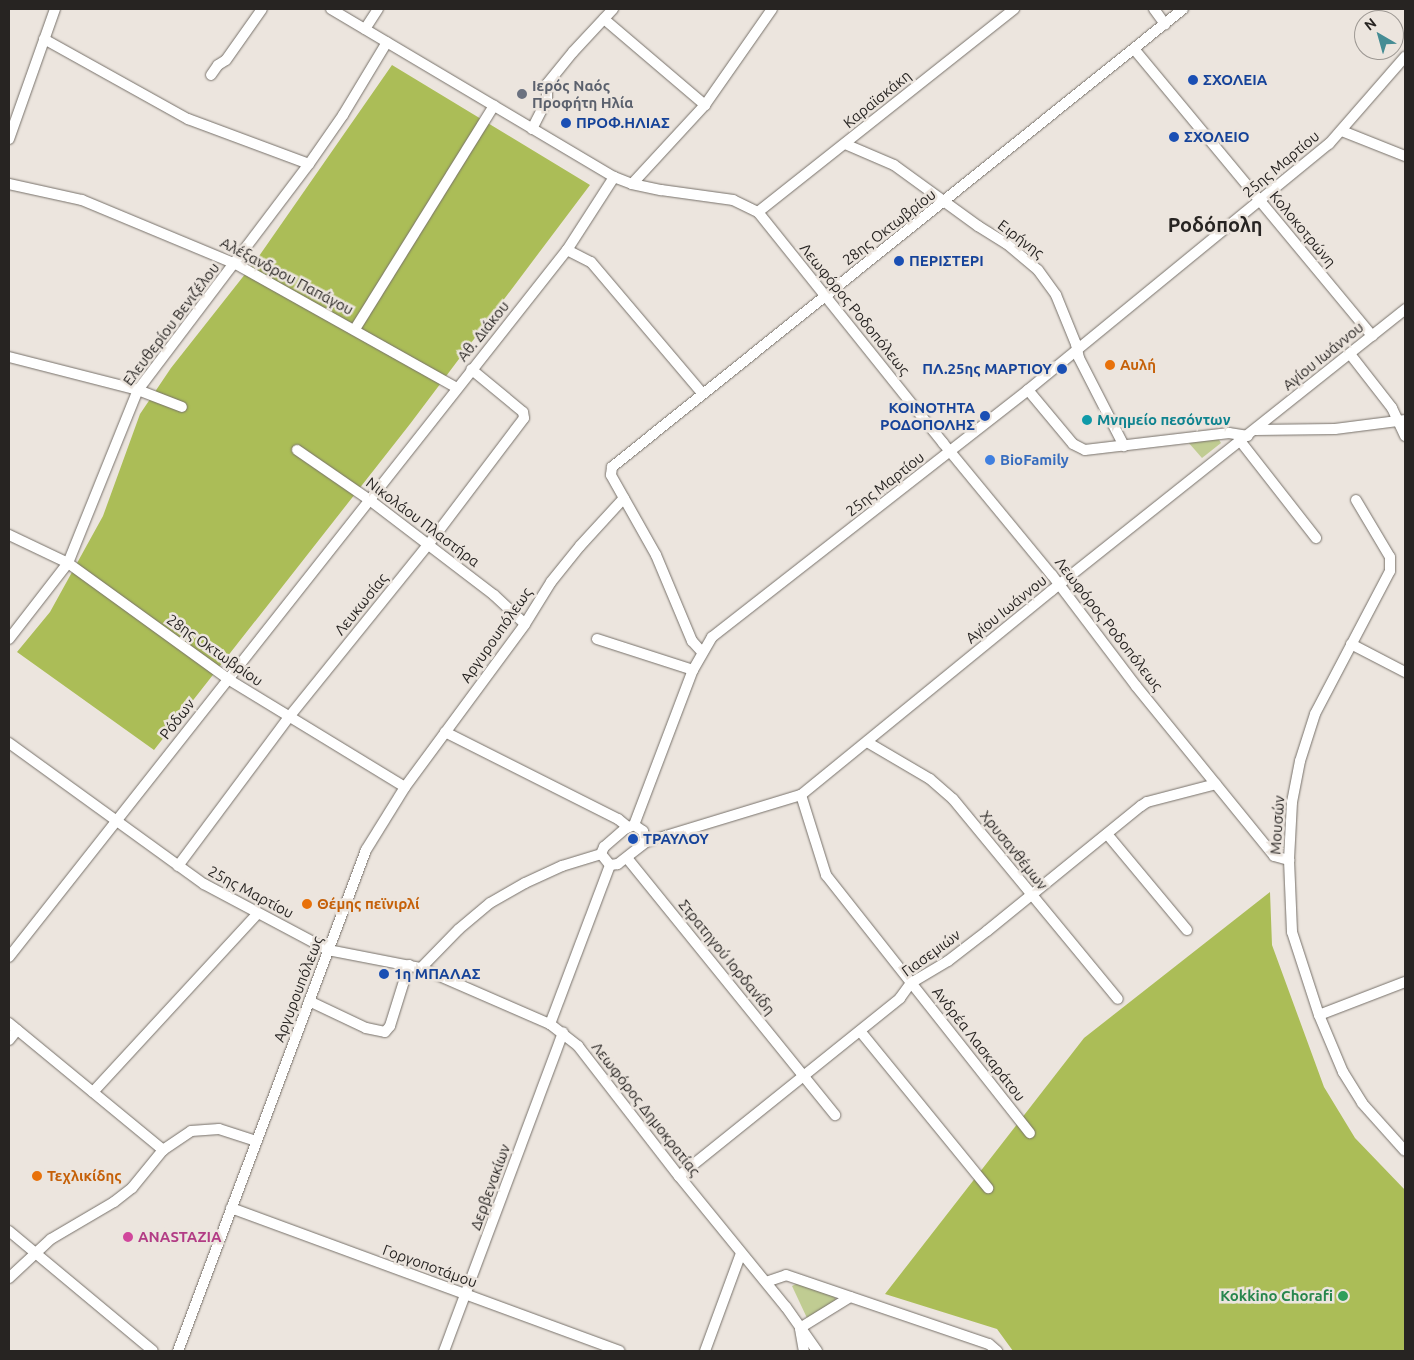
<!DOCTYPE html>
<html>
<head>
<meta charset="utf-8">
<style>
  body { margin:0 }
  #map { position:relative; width:1414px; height:1360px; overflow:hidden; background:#ece5de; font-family:Ubuntu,sans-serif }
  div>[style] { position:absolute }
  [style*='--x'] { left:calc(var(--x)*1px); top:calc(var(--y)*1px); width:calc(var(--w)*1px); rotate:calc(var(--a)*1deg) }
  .green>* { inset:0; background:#c0cc92 }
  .forest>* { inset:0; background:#abbd57 }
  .roads { filter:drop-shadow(0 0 1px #77716a) drop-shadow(0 0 1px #77716a) }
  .minor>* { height:10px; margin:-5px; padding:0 5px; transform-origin:5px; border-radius:5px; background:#fff }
  .dots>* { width:14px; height:14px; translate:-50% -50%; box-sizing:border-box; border:2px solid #ece5de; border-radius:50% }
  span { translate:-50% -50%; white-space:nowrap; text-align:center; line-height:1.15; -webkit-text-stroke:5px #ece5de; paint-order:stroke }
  .transit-label { font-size:15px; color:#164399; font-weight:700 }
  .left { translate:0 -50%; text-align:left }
  .right { translate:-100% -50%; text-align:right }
  .worship-label { font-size:15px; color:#5b616d; font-weight:700 }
  .street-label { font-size:15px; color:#272422 }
  .food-label { font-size:15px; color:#c56008; font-weight:700 }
  .culture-label { font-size:15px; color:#0d838f; font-weight:700 }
  .shop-label { font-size:15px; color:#366cbe; font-weight:700 }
  .hotel-label { font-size:15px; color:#b23c85; font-weight:700 }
  .leisure-label { font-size:15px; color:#27864d; font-weight:700 }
  .district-label { font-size:20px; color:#272422; font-weight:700 }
  .frame { position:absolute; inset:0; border:10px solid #272422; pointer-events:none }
  .north { position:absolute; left:1354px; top:10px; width:50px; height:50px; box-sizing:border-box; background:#ece5de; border:1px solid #9d9893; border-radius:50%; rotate:322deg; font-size:14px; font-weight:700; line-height:20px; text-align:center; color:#272422 }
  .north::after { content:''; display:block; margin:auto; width:18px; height:22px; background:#458c94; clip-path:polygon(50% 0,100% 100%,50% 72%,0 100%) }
</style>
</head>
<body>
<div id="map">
  <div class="green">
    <div style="clip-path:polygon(1218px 438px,1221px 443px,1202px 458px,1188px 442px)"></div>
    <div style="clip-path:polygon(798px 1283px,834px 1296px,836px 1300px,807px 1318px,792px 1286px)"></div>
  </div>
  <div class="forest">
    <div style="clip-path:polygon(392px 65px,590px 185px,410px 424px,154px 750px,17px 652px,50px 612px,103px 516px,140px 414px,171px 368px,257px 259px)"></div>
    <div style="clip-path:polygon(1270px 892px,1272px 945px,1324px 1087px,1355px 1138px,1405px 1190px,1405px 1351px,1013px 1351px,997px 1329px,885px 1294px,1084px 1038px)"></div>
  </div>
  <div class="roads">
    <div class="minor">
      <div style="--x:331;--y:9;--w:329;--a:30.7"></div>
      <div style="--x:614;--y:177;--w:19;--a:21"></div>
      <div style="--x:632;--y:184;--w:30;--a:12"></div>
      <div style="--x:661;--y:190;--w:73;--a:7.9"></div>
      <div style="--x:733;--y:200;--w:28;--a:26"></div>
      <div style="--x:758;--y:212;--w:296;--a:51.3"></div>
      <div style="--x:943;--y:443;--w:171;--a:50.5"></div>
      <div style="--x:1052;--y:575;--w:139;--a:52.9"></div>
      <div style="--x:1136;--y:686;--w:219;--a:50.9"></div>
      <div style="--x:1274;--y:856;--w:16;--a:15"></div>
      <div style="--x:1154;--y:9;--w:19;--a:54"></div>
      <div style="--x:604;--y:19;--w:133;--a:40.4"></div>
      <div style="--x:365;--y:29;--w:24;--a:-57"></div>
      <div style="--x:44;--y:39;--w:165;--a:29.1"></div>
      <div style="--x:188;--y:119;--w:129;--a:20.4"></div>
      <div style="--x:1134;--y:49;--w:373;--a:50.3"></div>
      <div style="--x:211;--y:75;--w:12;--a:-55"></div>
      <div style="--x:218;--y:65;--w:9;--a:-32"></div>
      <div style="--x:226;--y:60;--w:62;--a:-54.8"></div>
      <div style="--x:532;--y:129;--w:33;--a:-63"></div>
      <div style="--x:547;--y:100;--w:16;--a:-90"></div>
      <div style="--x:547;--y:84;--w:41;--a:-50.9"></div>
      <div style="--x:573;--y:52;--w:59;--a:-47.1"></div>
      <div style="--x:1342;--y:131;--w:68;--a:21.6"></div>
      <div style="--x:9;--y:139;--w:138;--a:-70.5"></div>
      <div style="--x:845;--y:144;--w:53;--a:23.2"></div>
      <div style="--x:894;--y:165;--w:104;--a:36"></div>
      <div style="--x:978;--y:226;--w:34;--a:32"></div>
      <div style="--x:1007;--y:244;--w:40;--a:40"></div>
      <div style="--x:1038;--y:270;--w:31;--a:54"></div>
      <div style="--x:1056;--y:295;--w:53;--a:67.8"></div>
      <div style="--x:1076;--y:344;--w:14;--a:78"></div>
      <div style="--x:1079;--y:358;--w:99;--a:62.9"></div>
      <div style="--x:9;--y:184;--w:75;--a:12.4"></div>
      <div style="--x:82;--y:200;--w:167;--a:22.6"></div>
      <div style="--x:236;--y:264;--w:253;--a:29.3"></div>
      <div style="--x:632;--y:184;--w:108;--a:-47.3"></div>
      <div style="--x:705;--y:105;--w:117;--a:-55.1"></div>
      <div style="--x:758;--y:212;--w:327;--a:-38.4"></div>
      <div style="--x:567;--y:250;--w:27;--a:27"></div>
      <div style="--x:591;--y:262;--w:172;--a:49.7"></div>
      <div style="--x:355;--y:329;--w:263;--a:-58.1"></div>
      <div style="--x:1350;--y:354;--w:68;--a:52.1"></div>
      <div style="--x:1392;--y:408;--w:31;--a:65"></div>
      <div style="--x:9;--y:357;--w:133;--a:14.3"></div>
      <div style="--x:138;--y:390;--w:47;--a:21.1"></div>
      <div style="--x:1028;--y:390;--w:70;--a:50.2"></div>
      <div style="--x:1073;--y:444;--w:13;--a:27"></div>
      <div style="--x:1085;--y:450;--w:145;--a:-6.7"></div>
      <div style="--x:1229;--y:433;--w:19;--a:9"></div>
      <div style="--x:1255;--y:430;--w:80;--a:-0.7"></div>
      <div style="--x:1335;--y:429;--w:71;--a:-7.3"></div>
      <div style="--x:1241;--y:442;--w:122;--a:52"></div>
      <div style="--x:297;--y:450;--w:90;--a:34.6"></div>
      <div style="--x:371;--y:501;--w:155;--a:37.4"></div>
      <div style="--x:494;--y:595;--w:42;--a:43.1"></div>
      <div style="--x:1356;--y:500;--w:66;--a:59.2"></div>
      <div style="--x:1390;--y:557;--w:14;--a:90"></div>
      <div style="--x:1390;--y:571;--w:161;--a:117.7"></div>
      <div style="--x:1315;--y:714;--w:49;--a:107.7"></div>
      <div style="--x:1300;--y:761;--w:42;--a:101"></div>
      <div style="--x:1292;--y:802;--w:58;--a:93"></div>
      <div style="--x:1289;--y:860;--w:72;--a:87.6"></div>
      <div style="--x:1292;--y:932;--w:87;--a:72"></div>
      <div style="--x:1319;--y:1015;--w:62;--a:67.2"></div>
      <div style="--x:1343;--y:1072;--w:36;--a:58"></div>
      <div style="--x:1362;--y:1103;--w:64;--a:48.1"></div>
      <div style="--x:9;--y:535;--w:65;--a:25.4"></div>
      <div style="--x:68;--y:563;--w:198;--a:35.9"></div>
      <div style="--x:228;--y:679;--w:207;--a:31.4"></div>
      <div style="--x:9;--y:639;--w:96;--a:-52.2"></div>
      <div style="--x:68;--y:563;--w:187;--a:-68"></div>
      <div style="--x:138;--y:390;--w:283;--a:-52.9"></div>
      <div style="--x:309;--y:164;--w:60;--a:-55.2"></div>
      <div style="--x:343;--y:115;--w:85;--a:-58.9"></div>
      <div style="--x:597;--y:639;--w:101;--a:17.9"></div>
      <div style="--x:1351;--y:644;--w:61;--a:27.4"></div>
      <div style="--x:702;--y:652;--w:15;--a:-132"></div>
      <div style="--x:692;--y:641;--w:93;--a:-112.7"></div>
      <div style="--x:656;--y:555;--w:92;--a:-119.4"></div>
      <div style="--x:611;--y:475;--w:8;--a:-83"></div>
      <div style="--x:612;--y:467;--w:732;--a:-38.73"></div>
      <div style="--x:445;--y:732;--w:194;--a:26.7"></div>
      <div style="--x:618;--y:819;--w:13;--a:39"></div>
      <div style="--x:867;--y:742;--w:73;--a:30.4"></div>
      <div style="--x:930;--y:779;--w:30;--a:41"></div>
      <div style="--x:953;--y:799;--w:259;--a:50.5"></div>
      <div style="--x:9;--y:743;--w:241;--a:35.9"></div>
      <div style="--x:204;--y:884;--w:140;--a:28"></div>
      <div style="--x:328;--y:950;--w:95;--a:11"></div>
      <div style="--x:421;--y:968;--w:54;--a:-45.7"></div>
      <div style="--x:459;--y:929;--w:40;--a:-40"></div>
      <div style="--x:490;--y:903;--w:40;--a:-29.7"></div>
      <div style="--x:525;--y:883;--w:41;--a:-24.7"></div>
      <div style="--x:562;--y:866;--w:41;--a:-17.1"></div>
      <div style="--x:801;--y:795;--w:84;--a:72.6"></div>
      <div style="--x:826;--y:875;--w:329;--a:51.7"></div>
      <div style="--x:634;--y:825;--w:166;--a:-69.2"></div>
      <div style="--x:693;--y:670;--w:38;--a:-60"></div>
      <div style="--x:712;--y:637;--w:401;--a:-38"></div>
      <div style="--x:1028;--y:390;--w:389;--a:-39.3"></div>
      <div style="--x:1329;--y:144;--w:116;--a:-48.9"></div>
      <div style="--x:634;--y:825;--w:11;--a:34"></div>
      <div style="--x:643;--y:831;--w:11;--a:75"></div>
      <div style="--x:646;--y:842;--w:36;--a:142"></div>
      <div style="--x:618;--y:864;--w:8;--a:173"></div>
      <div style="--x:610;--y:865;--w:14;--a:-129"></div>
      <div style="--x:601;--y:854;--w:8;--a:-67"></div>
      <div style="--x:604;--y:847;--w:28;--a:-41"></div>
      <div style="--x:625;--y:829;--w:10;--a:-24"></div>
      <div style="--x:1107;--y:834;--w:125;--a:50.2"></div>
      <div style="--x:646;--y:842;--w:162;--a:-16.9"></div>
      <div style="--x:801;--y:795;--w:323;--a:-39.2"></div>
      <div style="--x:1051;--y:591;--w:453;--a:-38.5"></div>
      <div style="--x:627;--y:858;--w:331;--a:51"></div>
      <div style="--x:178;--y:866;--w:186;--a:-53.3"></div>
      <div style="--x:289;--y:717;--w:221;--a:-51.1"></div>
      <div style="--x:428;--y:545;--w:159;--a:-52.9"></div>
      <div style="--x:524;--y:418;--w:6;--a:-99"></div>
      <div style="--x:523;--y:412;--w:67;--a:-140.4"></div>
      <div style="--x:9;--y:957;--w:901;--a:-51.72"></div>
      <div style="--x:567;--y:250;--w:87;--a:-57.2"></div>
      <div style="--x:421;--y:968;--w:141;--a:23.5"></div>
      <div style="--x:550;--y:1024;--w:36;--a:38"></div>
      <div style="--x:578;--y:1046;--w:165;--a:52.2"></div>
      <div style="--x:679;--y:1176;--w:169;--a:50.8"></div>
      <div style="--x:786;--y:1307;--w:54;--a:54.8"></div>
      <div style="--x:309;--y:1001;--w:63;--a:25.3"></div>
      <div style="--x:366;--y:1028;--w:19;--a:12"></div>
      <div style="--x:385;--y:1032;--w:8;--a:-50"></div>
      <div style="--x:390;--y:1026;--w:64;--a:-72.7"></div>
      <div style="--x:1319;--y:1015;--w:92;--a:-21"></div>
      <div style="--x:9;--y:1023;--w:200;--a:39.5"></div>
      <div style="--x:550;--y:1024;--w:170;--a:-69.3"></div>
      <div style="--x:860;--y:1031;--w:203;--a:50.8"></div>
      <div style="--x:9;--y:1040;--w:13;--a:-51"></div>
      <div style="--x:93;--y:1092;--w:243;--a:-47.3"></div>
      <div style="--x:679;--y:1176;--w:284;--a:-38.8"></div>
      <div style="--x:900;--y:998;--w:19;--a:-54"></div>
      <div style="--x:911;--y:983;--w:43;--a:-30.7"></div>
      <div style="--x:948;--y:961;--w:49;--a:-37.6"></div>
      <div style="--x:987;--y:931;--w:198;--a:-39.1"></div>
      <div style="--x:1141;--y:806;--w:7;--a:-34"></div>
      <div style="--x:1147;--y:802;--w:71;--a:-14.6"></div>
      <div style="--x:231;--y:1208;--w:414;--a:20.2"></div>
      <div style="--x:9;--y:1231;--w:187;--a:39.8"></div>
      <div style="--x:9;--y:1278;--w:57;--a:-42.9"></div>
      <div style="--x:51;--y:1239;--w:73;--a:-30.4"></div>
      <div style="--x:114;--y:1202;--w:23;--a:-38"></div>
      <div style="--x:132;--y:1188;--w:49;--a:-50.8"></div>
      <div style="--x:163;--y:1150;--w:34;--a:-34"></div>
      <div style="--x:191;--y:1131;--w:28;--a:-4"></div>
      <div style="--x:219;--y:1129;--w:39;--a:18"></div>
      <div style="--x:766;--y:1282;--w:21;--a:-19"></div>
      <div style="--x:786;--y:1275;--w:214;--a:18.8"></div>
      <div style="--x:989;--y:1344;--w:11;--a:41"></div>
      <div style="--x:800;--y:1328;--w:59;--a:-31.8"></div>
      <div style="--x:800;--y:1329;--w:22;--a:80"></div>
      <div style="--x:178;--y:1351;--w:535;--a:-69.43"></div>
      <div style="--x:366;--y:850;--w:74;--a:-58.2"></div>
      <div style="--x:405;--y:787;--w:202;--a:-53.6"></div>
      <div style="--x:525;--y:624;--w:49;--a:-58.2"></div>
      <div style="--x:551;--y:582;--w:46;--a:-51.1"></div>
      <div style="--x:580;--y:546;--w:65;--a:-47.5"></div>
      <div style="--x:444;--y:1351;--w:340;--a:-69.5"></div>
      <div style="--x:705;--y:1351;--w:104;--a:-69.8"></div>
    </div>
  </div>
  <div class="dots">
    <div style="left:1193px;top:80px;background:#1a4fb4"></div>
    <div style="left:522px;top:94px;background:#6b7280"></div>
    <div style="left:566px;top:123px;background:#1a4fb4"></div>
    <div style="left:1174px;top:137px;background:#1a4fb4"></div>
    <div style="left:899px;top:261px;background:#1a4fb4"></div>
    <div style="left:1110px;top:365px;background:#e8710a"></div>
    <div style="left:1062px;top:369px;background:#1a4fb4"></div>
    <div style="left:985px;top:416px;background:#1a4fb4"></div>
    <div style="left:1087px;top:420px;background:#0f9aa8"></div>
    <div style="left:990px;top:460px;background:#3f7fe0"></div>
    <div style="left:633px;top:839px;background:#1a4fb4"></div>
    <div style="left:307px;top:904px;background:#e8710a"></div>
    <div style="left:384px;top:974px;background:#1a4fb4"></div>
    <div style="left:37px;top:1176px;background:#e8710a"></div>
    <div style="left:128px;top:1237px;background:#d1479c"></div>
    <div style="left:1343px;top:1296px;background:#2e9e5b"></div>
  </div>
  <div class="transit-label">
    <span class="left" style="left:1203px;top:80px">ΣΧΟΛΕΙΑ</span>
    <span class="left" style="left:576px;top:123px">ΠΡΟΦ.ΗΛΙΑΣ</span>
    <span class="left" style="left:1184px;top:137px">ΣΧΟΛΕΙΟ</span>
    <span class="left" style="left:909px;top:261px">ΠΕΡΙΣΤΕΡΙ</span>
    <span class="right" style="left:1052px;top:369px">ΠΛ.25ης ΜΑΡΤΙΟΥ</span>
    <span class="right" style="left:975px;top:416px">ΚΟΙΝΟΤΗΤΑ<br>ΡΟΔΟΠΟΛΗΣ</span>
    <span class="left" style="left:643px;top:839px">ΤΡΑΥΛΟΥ</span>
    <span class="left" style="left:394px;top:974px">1η ΜΠΑΛΑΣ</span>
  </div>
  <div class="worship-label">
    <span class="left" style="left:532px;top:94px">Ιερός Ναός<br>Προφήτη Ηλία</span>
  </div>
  <div class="street-label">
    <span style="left:877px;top:99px;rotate:-39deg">Καραϊσκάκη</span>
    <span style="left:1281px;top:164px;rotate:-40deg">25ης Μαρτίου</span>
    <span style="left:889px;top:227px;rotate:-38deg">28ης Οκτωβρίου</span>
    <span style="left:1303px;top:229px;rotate:50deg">Κολοκοτρώνη</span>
    <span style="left:1021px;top:239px;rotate:37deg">Ειρήνης</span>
    <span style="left:287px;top:276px;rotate:28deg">Αλέξανδρου Παπάγου</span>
    <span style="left:855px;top:309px;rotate:51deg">Λεωφόρος Ροδοπόλεως</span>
    <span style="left:171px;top:324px;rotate:-53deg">Ελευθερίου Βενιζέλου</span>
    <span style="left:483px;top:331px;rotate:-51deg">Αθ. Διάκου</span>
    <span style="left:1323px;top:356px;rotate:-39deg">Αγίου Ιωάννου</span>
    <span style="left:885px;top:484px;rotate:-38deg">25ης Μαρτίου</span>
    <span style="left:423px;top:522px;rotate:37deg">Νικολάου Πλαστήρα</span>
    <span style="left:361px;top:604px;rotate:-51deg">Λευκωσίας</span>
    <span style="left:1006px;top:609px;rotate:-39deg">Αγίου Ιωάννου</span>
    <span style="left:1109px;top:624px;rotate:52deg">Λεωφόρος Ροδοπόλεως</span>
    <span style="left:496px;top:635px;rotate:-55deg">Αργυρουπόλεως</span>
    <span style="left:215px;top:650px;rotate:35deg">28ης Οκτωβρίου</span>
    <span style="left:177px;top:719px;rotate:-52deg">Ρόδων</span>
    <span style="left:1277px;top:825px;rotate:-86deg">Μουσών</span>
    <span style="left:1014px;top:850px;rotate:51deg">Χρυσανθέμων</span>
    <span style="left:251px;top:892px;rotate:28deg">25ης Μαρτίου</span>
    <span style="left:931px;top:953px;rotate:-36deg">Γιασεμιών</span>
    <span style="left:727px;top:957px;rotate:51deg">Στρατηγού Ιορδανίδη</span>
    <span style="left:298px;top:989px;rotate:-69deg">Αργυρουπόλεως</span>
    <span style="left:979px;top:1044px;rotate:52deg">Ανδρέα Λασκαράτου</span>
    <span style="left:646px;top:1109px;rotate:52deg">Λεωφόρος Δημοκρατίας</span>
    <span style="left:490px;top:1187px;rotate:-70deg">Δερβενακίων</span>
    <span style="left:430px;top:1266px;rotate:20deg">Γοργοποτάμου</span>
  </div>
  <div class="food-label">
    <span class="left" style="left:1120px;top:365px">Αυλή</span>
    <span class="left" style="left:317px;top:904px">Θέμης πεϊνιρλί</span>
    <span class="left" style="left:47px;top:1176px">Τεχλικίδης</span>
  </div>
  <div class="culture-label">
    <span class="left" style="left:1097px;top:420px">Μνημείο πεσόντων</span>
  </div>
  <div class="shop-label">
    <span class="left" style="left:1000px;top:460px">BioFamily</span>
  </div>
  <div class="hotel-label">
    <span class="left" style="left:138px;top:1237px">ANASTAZIA</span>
  </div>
  <div class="leisure-label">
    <span class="right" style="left:1333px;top:1296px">Kokkino Chorafi</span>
  </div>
  <div class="district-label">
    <span style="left:1215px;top:224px">Ροδόπολη</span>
  </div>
  <div class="frame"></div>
  <div class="north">N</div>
</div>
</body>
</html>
